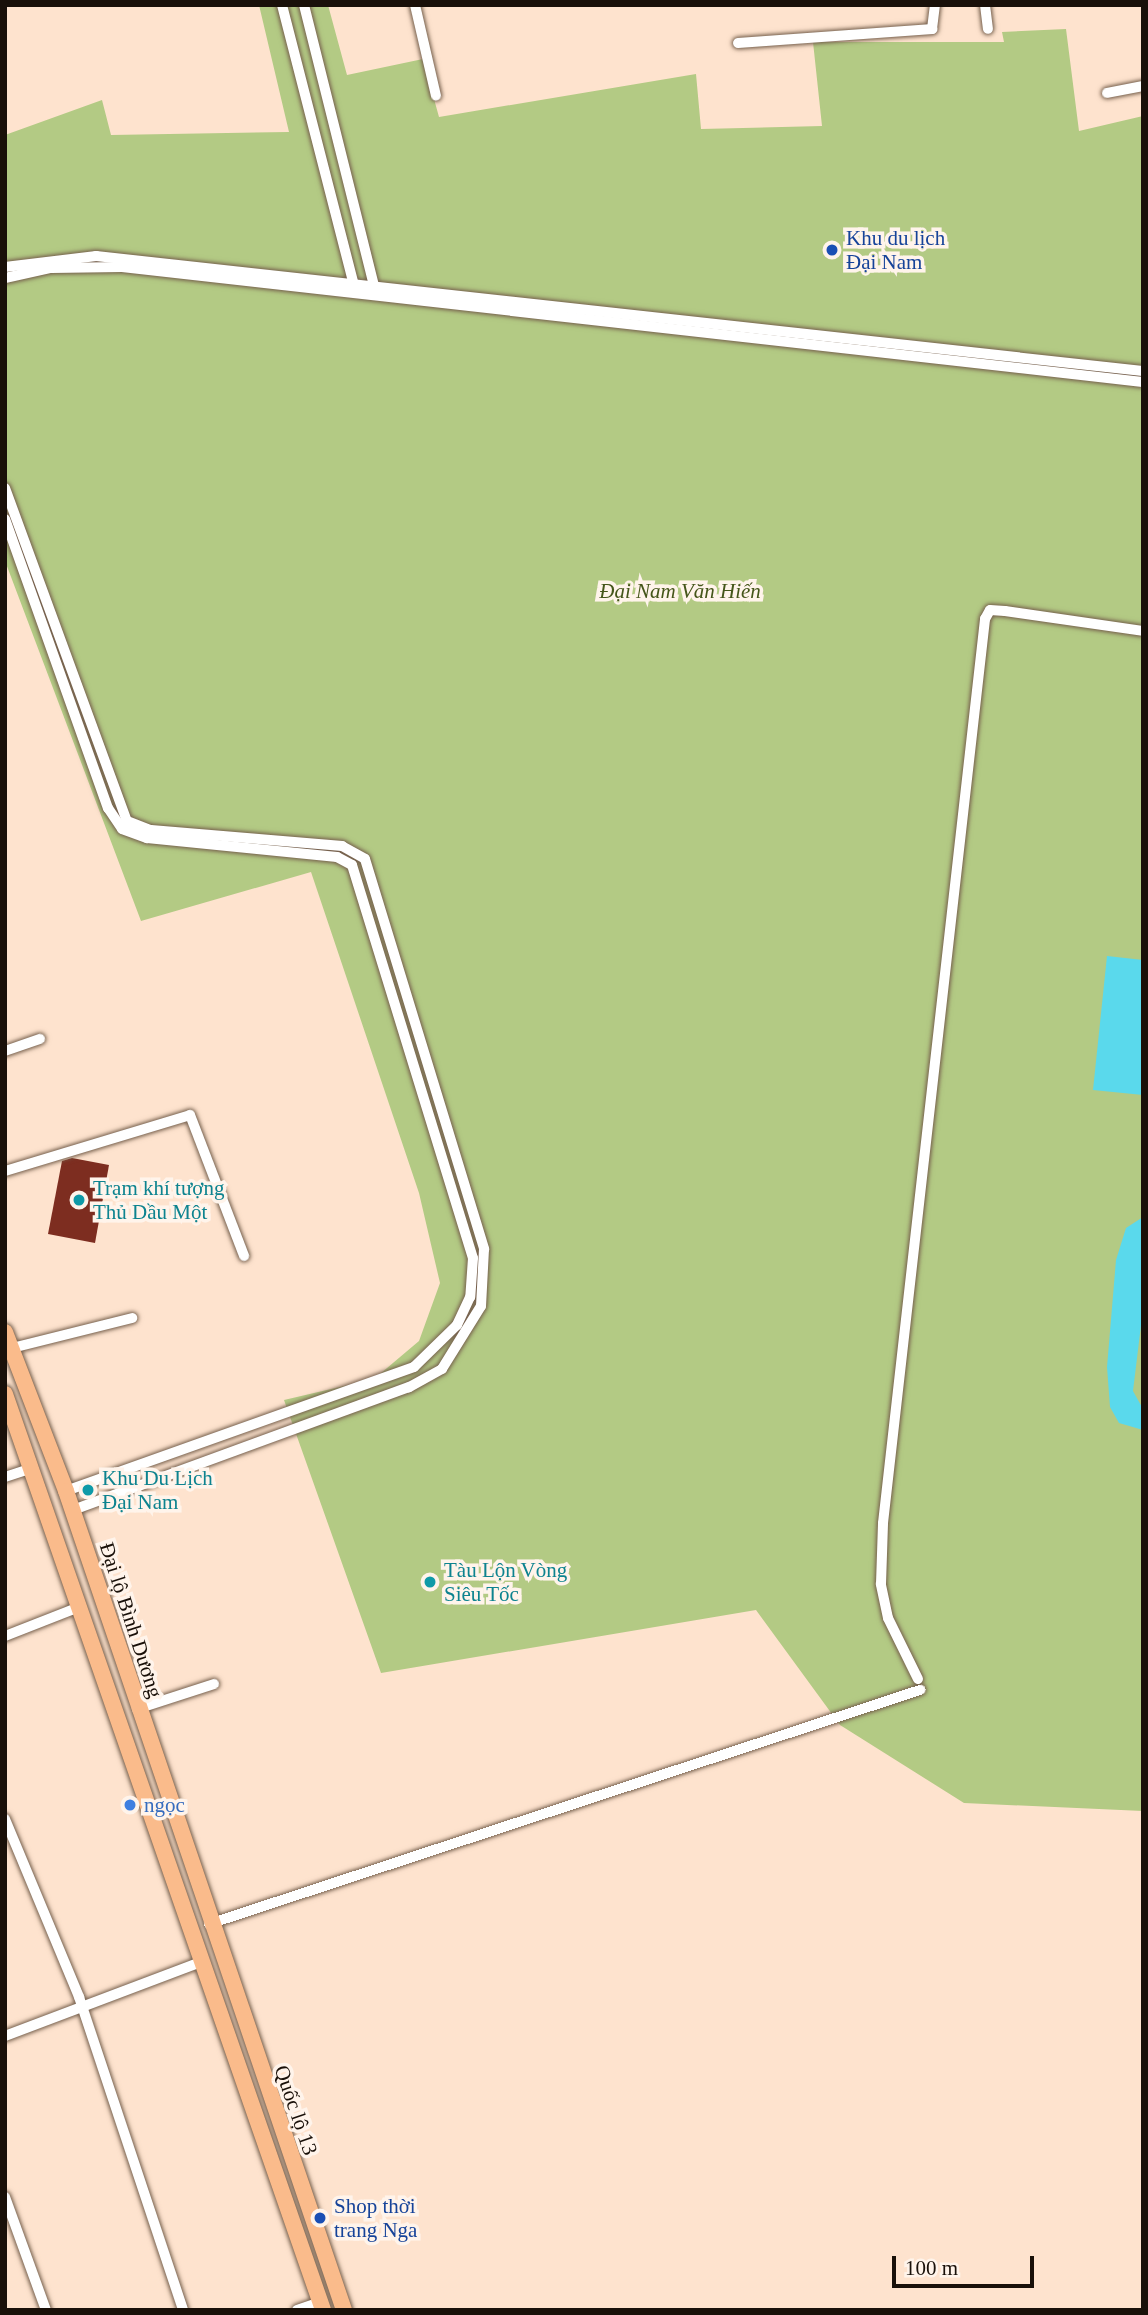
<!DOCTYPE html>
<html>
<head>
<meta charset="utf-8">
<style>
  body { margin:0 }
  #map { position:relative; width:1148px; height:2315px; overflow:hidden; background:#fee3ce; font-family:Georgia,serif }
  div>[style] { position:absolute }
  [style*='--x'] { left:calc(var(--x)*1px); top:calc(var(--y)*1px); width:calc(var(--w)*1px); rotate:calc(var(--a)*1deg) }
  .green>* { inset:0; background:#b3ca84 }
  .water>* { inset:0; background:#5ad9ec }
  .building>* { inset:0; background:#7d2d20 }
  .roads { filter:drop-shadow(0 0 2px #76604d) drop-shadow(0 0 2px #76604d) }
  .minor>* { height:10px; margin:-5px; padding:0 5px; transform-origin:5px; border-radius:5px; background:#fff }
  .trunk>* { height:16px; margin:-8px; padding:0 8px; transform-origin:8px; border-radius:8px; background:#fabb8b }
  .dots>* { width:19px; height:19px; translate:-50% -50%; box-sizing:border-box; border:4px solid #fff4eb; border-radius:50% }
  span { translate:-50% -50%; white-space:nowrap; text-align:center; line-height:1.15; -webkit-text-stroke:7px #fff4eb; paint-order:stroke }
  .transit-label { font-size:21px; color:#164399 }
  .left { translate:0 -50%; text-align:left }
  .park-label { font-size:21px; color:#45561a; font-style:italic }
  .culture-label { font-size:21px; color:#0d838f }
  .street-label { font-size:21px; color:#191009 }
  .shop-label { font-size:21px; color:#366cbe }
  .frame { position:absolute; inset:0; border:7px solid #191009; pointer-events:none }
  .scale { position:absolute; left:892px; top:2256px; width:142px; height:32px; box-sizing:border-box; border:4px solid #191009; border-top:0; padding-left:9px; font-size:21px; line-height:24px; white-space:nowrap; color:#191009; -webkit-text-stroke:5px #fff4eb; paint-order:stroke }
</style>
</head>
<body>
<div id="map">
  <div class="green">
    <div style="clip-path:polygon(259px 5px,328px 5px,347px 75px,423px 59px,439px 117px,696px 74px,701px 129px,822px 126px,813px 42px,1004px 42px,1002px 32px,1066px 29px,1079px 131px,1143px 116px,1143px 1811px,964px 1803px,840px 1725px,756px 1610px,381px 1673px,284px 1400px,374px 1379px,419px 1341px,440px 1283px,419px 1193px,311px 872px,141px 921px,5px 561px,5px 135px,102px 100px,111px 135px,289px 132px)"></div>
  </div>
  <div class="water">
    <div style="clip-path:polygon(1107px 956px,1143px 960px,1143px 1095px,1093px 1090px)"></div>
    <div style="clip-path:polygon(1143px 1217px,1142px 1317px,1133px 1391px,1143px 1409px,1143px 1430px,1119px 1423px,1110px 1407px,1107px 1367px,1116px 1260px,1126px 1228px)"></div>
  </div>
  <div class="building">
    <div style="clip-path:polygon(72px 1158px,109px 1165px,95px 1243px,48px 1234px,62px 1161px)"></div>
  </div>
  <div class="roads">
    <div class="minor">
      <div style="--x:282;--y:5;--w:293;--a:75.6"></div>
      <div style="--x:304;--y:5;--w:294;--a:76"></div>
      <div style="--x:415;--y:5;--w:93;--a:77"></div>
      <div style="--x:985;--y:5;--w:24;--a:83"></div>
      <div style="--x:738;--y:43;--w:195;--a:-4.1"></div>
      <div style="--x:932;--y:29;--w:24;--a:-83"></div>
      <div style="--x:1107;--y:93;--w:37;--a:-11"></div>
      <div style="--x:5;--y:267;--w:92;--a:-6.9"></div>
      <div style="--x:96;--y:256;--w:1053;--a:6.27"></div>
      <div style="--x:5;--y:278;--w:47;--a:-12.3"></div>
      <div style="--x:51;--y:268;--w:71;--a:-0.8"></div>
      <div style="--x:122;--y:267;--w:1027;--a:6.43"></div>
      <div style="--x:5;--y:488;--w:355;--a:69.9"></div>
      <div style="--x:127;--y:821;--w:26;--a:21"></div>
      <div style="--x:151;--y:830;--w:192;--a:4.8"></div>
      <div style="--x:342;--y:846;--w:26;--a:29"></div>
      <div style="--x:365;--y:859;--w:408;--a:73"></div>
      <div style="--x:484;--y:1249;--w:57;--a:93"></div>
      <div style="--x:481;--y:1306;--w:74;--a:121.8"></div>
      <div style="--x:442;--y:1369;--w:38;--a:151"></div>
      <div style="--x:409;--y:1387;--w:358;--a:159.9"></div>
      <div style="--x:5;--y:519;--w:307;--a:70.4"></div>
      <div style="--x:108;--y:808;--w:25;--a:56"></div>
      <div style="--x:122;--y:829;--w:27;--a:20"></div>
      <div style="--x:147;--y:838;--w:191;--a:5.7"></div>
      <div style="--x:337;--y:857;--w:17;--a:28"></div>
      <div style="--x:352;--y:865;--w:411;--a:72.9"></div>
      <div style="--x:473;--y:1258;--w:39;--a:94"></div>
      <div style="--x:470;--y:1297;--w:31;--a:115"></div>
      <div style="--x:457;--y:1325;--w:60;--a:135.7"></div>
      <div style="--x:414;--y:1367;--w:369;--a:160.4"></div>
      <div style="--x:5;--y:1051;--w:37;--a:-19"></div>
      <div style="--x:5;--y:1171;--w:193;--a:-16.8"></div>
      <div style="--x:190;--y:1115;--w:151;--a:69"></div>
      <div style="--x:12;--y:1348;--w:124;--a:-14"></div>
      <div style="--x:5;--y:1477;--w:28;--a:-18"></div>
      <div style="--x:5;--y:1636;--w:77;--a:-21.3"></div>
      <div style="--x:918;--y:1679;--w:68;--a:-116.2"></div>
      <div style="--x:888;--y:1618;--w:35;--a:-102"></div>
      <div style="--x:881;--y:1584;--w:61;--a:-88.1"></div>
      <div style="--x:883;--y:1523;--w:910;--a:-83.56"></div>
      <div style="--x:985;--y:619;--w:10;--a:-61"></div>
      <div style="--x:990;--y:610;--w:15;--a:4"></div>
      <div style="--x:1005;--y:611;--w:139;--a:8.2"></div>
      <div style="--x:137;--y:1709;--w:81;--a:-18"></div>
      <div style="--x:5;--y:1819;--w:193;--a:67.4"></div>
      <div style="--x:79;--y:1997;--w:330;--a:71.6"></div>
      <div style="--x:209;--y:1924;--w:749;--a:-18.22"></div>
      <div style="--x:5;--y:2036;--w:210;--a:-20.7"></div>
      <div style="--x:5;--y:2197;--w:120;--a:70.1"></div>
      <div style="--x:297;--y:2310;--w:24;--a:-19"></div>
    </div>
    <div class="trunk">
      <div style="--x:5;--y:1332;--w:170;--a:69"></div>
      <div style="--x:66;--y:1491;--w:865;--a:71.25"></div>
      <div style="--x:5;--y:1394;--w:970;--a:70.85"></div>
    </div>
  </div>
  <div class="dots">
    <div style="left:832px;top:250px;background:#1a4fb4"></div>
    <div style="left:79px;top:1200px;background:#0f9aa8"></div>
    <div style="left:88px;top:1490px;background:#0f9aa8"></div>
    <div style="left:430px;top:1582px;background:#0f9aa8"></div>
    <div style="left:130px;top:1805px;background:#3f7fe0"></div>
    <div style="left:320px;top:2218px;background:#1a4fb4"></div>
  </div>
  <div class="transit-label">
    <span class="left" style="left:846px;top:250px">Khu du lịch<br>Đại Nam</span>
    <span class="left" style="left:334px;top:2218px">Shop thời<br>trang Nga</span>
  </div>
  <div class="park-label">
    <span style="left:680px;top:591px">Đại Nam Văn Hiến</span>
  </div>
  <div class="culture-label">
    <span class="left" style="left:93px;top:1200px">Trạm khí tượng<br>Thủ Dầu Một</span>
    <span class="left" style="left:102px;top:1490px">Khu Du Lịch<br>Đại Nam</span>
    <span class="left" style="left:444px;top:1582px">Tàu Lộn Vòng<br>Siêu Tốc</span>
  </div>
  <div class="street-label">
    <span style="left:131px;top:1620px;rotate:72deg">Đại lộ Bình Dương</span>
    <span style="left:296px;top:2110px;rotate:71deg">Quốc lộ 13</span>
  </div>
  <div class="shop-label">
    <span class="left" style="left:144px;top:1805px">ngọc</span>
  </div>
  <div class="frame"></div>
  <div class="scale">100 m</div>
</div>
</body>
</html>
